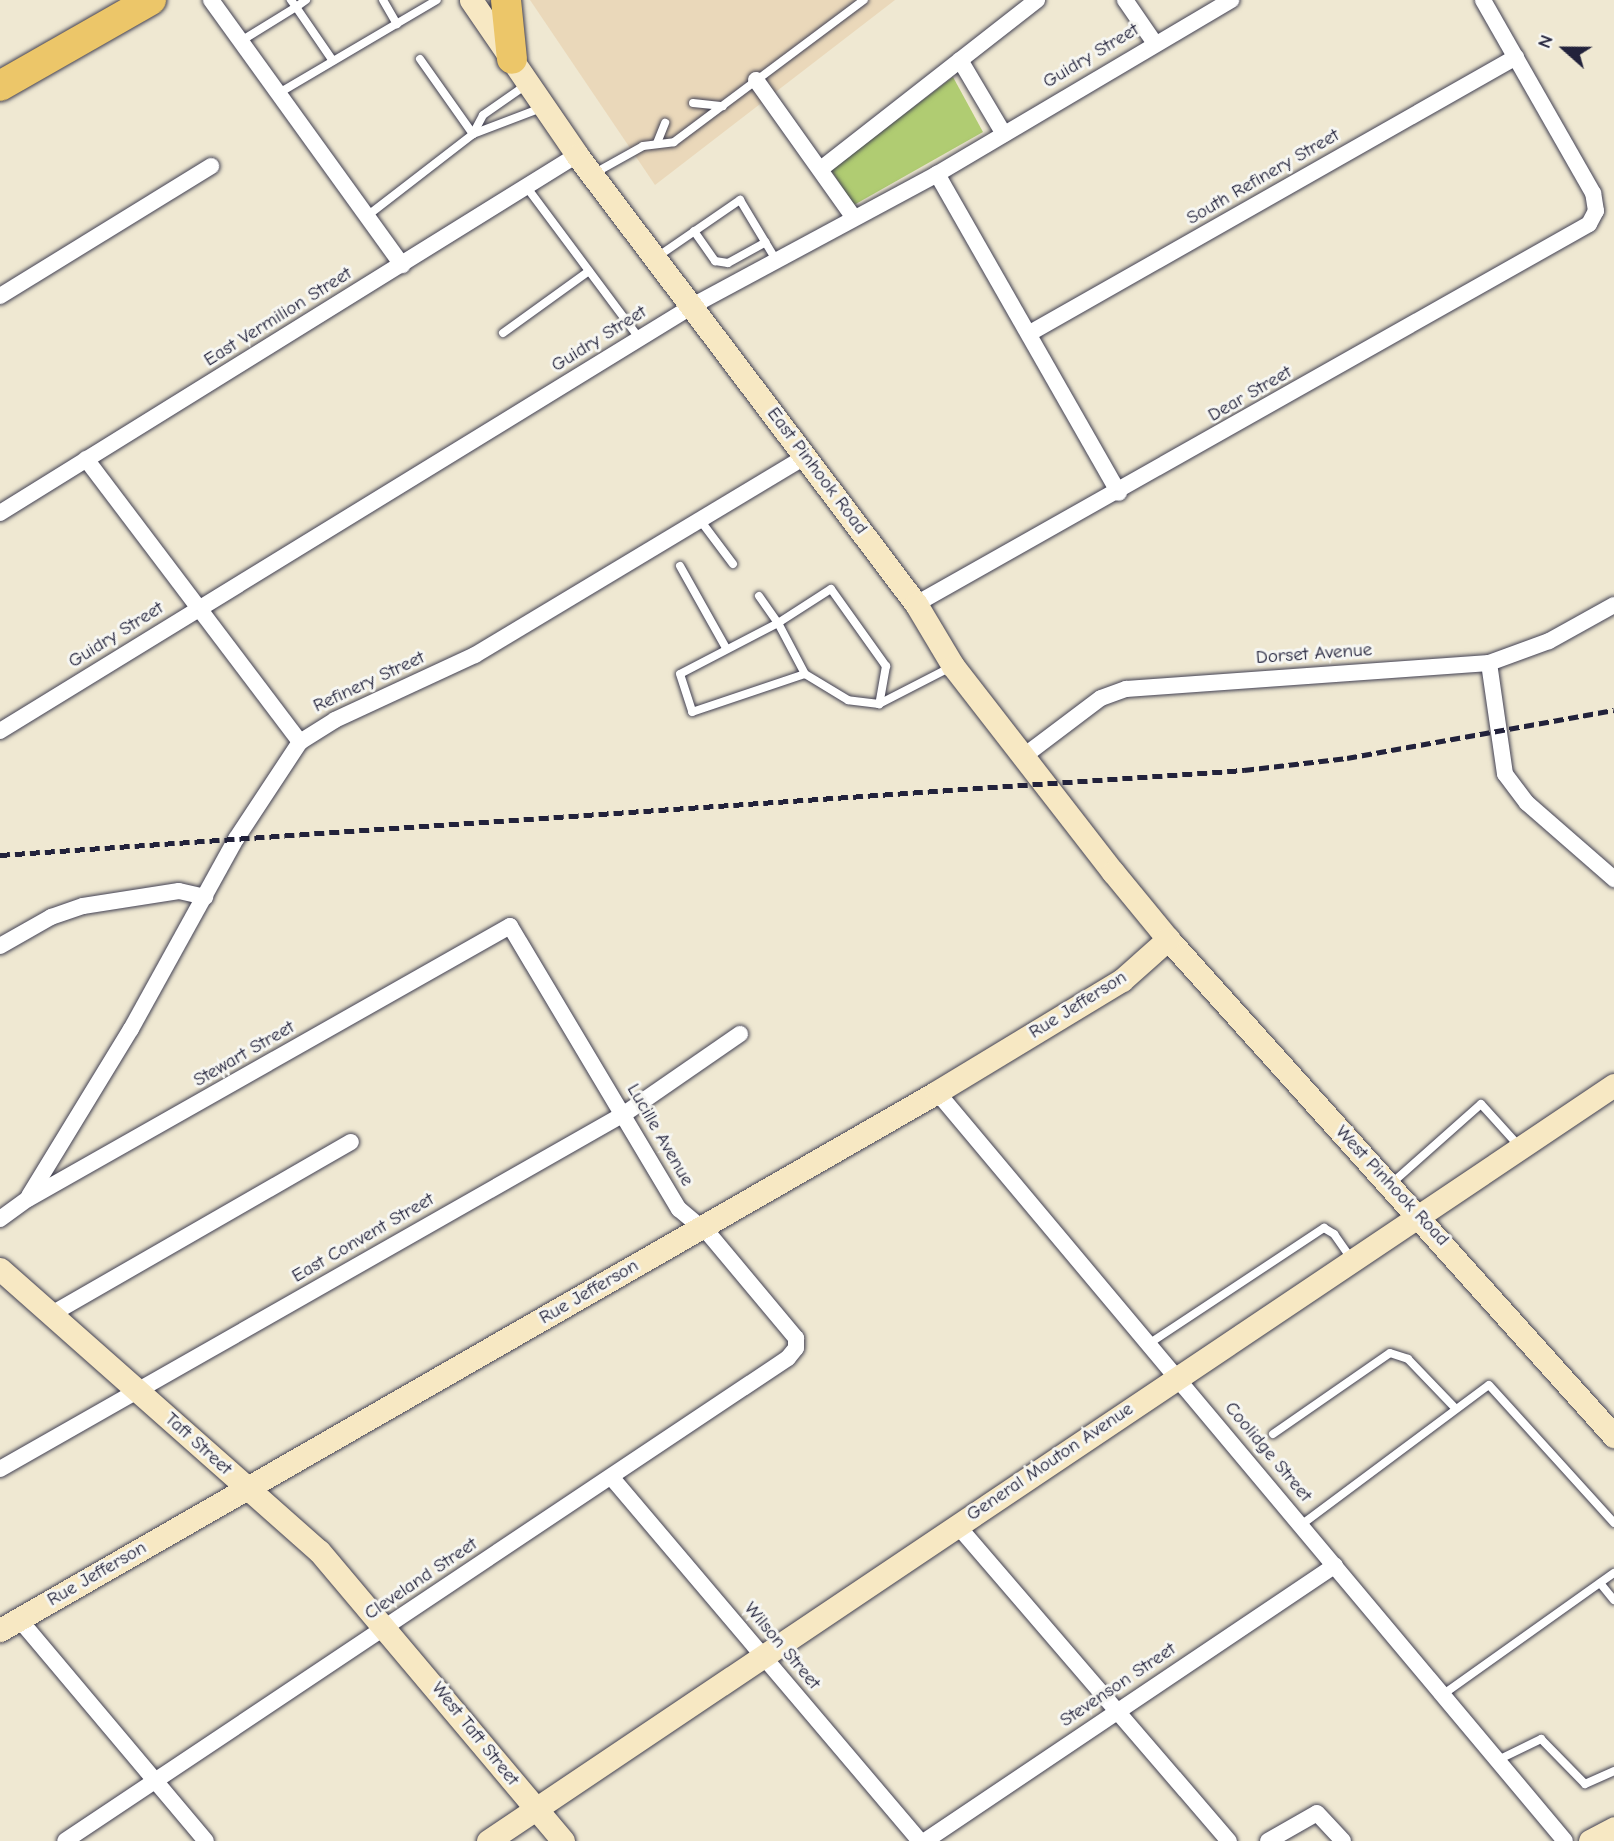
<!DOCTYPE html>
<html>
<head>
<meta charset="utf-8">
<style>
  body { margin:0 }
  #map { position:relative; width:1614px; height:1841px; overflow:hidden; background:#efe8d2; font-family:"Comic Neue",sans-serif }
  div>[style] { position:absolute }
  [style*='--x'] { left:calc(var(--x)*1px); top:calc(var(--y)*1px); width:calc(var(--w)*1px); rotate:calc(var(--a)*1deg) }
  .built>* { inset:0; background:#ead8ba }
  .green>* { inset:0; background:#b0cc72 }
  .roads { filter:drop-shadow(0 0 2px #414052) drop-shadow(0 0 2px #414052) }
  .lane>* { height:8px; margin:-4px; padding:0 4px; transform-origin:4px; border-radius:4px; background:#fff }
  .street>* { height:16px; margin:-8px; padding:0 8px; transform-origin:8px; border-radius:8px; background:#fff }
  .secondary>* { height:23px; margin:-11.5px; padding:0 11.5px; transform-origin:11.5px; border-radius:11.5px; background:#f7e8c3 }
  .highway>* { height:30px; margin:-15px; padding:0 15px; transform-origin:15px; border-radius:15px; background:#ecc669 }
  .rail>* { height:5px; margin-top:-2.5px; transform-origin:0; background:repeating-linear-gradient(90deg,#22223b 0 10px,transparent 0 15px) }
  span { translate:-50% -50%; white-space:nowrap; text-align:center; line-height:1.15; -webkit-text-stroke:6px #f6f6f2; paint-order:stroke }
  .street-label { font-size:19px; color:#22223b }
  .north { position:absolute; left:1530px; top:14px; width:70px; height:70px; -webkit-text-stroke:5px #f6f6f2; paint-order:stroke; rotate:291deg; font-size:19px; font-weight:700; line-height:28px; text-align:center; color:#22223b }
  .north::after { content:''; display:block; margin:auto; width:24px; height:32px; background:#22223b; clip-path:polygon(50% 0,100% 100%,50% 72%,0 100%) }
</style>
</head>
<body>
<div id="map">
  <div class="built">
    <div style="clip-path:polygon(530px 0,895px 0,655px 185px)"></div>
  </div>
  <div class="green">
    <div style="clip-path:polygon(953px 77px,983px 132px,854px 205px,831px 170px)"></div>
  </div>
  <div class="roads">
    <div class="lane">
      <div style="--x:306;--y:0;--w:12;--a:145"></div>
      <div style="--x:296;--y:7;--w:65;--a:55.6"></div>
      <div style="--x:383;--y:0;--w:28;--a:60"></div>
      <div style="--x:241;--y:41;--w:65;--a:-31.7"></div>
      <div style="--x:296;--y:7;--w:9;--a:-126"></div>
      <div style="--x:420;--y:59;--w:92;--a:54.8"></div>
      <div style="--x:279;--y:93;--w:183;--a:-30.5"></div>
      <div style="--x:693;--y:103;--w:30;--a:6"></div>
      <div style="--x:473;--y:134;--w:21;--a:-62"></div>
      <div style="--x:483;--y:115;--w:52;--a:-34.9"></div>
      <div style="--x:657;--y:143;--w:22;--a:-68"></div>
      <div style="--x:593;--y:174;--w:57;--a:-29.2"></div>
      <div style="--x:643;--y:146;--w:31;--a:-7"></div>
      <div style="--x:674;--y:142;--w:237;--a:-36.8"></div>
      <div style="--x:528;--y:189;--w:186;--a:53.3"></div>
      <div style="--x:367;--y:216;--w:134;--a:-37.7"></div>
      <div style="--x:473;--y:134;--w:73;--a:-20.9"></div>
      <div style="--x:694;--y:231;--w:37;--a:55"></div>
      <div style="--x:715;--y:261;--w:13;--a:9"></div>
      <div style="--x:728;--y:263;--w:43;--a:-28.9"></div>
      <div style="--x:657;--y:257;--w:101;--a:-34.5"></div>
      <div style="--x:740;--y:200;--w:70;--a:59"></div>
      <div style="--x:503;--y:333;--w:106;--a:-35.8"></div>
      <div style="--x:700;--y:520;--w:55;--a:53.1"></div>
      <div style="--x:680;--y:566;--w:94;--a:60.7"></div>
      <div style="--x:759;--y:596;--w:33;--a:55"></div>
      <div style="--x:778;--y:623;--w:63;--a:-32.7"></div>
      <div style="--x:831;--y:589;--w:95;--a:54.5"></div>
      <div style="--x:886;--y:666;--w:39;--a:100"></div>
      <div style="--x:879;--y:704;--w:31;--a:-173"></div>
      <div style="--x:848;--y:700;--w:50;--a:-148.8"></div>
      <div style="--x:805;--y:674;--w:58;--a:-117.9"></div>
      <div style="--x:778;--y:623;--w:110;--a:152.5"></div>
      <div style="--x:680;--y:674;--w:40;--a:72"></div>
      <div style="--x:692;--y:712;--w:119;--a:-18.6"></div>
      <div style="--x:879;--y:704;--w:81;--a:-27.2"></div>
      <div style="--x:1392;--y:1183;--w:119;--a:-41.6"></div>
      <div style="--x:1481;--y:1104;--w:57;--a:47.9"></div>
      <div style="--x:1150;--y:1343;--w:209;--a:-33.5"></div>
      <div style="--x:1324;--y:1228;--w:12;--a:31"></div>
      <div style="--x:1334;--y:1234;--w:32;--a:55"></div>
      <div style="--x:1273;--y:1434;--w:142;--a:-34.7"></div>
      <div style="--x:1390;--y:1353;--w:19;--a:18"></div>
      <div style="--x:1408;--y:1359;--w:68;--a:46.2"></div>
      <div style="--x:1301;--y:1525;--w:234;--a:-36.7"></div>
      <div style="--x:1489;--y:1385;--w:186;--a:47.8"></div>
      <div style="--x:1600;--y:1583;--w:22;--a:51"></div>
      <div style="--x:1445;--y:1693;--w:207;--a:-35.4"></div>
      <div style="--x:1500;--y:1759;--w:46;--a:-26"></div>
      <div style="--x:1541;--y:1739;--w:63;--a:45.6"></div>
      <div style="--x:1585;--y:1784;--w:32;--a:-24"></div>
    </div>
    <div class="street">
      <div style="--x:211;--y:0;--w:327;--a:54.2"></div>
      <div style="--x:1125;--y:0;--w:51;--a:55.4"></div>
      <div style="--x:960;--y:60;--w:86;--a:59.3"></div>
      <div style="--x:756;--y:80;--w:169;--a:54.6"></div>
      <div style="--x:822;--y:168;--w:273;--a:-38"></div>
      <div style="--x:937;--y:174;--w:367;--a:60.3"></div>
      <div style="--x:0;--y:296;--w:248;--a:-31.6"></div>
      <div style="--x:1030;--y:333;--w:559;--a:-29.59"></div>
      <div style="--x:86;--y:459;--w:355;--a:52.9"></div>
      <div style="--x:0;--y:513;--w:679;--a:-31.82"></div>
      <div style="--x:916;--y:604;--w:773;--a:-29.45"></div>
      <div style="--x:1589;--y:224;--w:15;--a:-62"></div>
      <div style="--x:1596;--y:211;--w:18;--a:-99"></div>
      <div style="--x:1593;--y:193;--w:222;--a:-119.7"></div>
      <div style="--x:1489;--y:663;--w:112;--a:81.8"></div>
      <div style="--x:1505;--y:774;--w:36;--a:53"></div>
      <div style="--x:1527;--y:803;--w:116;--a:41.1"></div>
      <div style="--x:0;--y:731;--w:814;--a:-31.54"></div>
      <div style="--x:694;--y:305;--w:276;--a:-28.3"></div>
      <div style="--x:937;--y:174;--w:342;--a:-30.6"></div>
      <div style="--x:1024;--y:756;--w:96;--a:-37"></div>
      <div style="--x:1101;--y:698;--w:27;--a:-20"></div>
      <div style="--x:1126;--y:689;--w:364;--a:-4.1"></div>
      <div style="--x:1489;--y:663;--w:64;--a:-20.1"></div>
      <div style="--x:1549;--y:641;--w:74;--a:-29"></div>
      <div style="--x:0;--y:946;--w:59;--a:-29.6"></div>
      <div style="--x:51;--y:917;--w:34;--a:-19"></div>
      <div style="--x:83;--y:906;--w:97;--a:-8.9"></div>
      <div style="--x:179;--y:891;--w:27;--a:13"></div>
      <div style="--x:937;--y:1092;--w:977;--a:50.02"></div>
      <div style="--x:29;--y:1196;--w:196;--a:-58.6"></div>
      <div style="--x:131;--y:1029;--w:217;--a:-61.1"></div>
      <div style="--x:236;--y:839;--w:116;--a:-56.6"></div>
      <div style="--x:300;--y:742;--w:41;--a:-32.2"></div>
      <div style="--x:335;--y:720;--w:154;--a:-24.9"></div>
      <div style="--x:475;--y:655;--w:386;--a:-31"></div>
      <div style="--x:0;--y:1219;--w:34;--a:-36"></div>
      <div style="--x:28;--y:1199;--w:554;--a:-29.53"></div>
      <div style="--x:510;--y:926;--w:330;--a:59.2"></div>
      <div style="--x:679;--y:1209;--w:39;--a:40"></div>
      <div style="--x:709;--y:1234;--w:136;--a:50.1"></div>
      <div style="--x:796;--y:1338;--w:10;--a:90"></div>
      <div style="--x:796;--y:1348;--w:13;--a:129"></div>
      <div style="--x:788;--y:1358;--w:869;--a:146.26"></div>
      <div style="--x:50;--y:1315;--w:347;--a:-29.9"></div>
      <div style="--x:0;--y:1469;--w:718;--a:-29.64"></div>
      <div style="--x:624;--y:1114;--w:141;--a:-34.6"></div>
      <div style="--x:612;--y:1478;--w:476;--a:49.7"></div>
      <div style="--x:957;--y:1525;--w:417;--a:49.3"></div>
      <div style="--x:19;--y:1619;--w:290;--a:49.9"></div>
      <div style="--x:925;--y:1841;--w:494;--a:-33.9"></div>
      <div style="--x:1268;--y:1841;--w:56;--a:-29.7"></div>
      <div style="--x:1317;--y:1813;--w:38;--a:47"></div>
    </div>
    <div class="secondary">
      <div style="--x:471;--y:0;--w:188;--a:55.6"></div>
      <div style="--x:577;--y:155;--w:563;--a:52.95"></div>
      <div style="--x:916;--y:604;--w:72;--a:59.2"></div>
      <div style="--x:953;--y:666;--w:261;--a:52.2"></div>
      <div style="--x:1113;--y:872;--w:87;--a:50.6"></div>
      <div style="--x:1168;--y:939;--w:668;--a:48.1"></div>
      <div style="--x:0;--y:1269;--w:426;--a:41.5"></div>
      <div style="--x:319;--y:1551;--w:379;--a:49.9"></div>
      <div style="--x:0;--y:1630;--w:1080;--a:-29.86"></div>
      <div style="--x:937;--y:1092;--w:216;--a:-31.2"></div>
      <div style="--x:1122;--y:980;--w:62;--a:-41.7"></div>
      <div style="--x:488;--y:1841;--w:1356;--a:-33.88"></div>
      <div style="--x:1590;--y:1841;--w:27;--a:-28"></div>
    </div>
    <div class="highway">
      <div style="--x:506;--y:0;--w:59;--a:84.2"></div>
      <div style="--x:0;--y:86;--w:174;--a:-29.7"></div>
    </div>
  </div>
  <div class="rail">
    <div style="--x:0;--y:855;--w:1247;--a:-3.91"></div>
    <div style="--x:1244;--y:770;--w:104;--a:-6.6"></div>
    <div style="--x:1347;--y:758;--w:271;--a:-10.2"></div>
  </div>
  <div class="street-label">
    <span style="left:1091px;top:56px;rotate:-31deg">Guidry Street</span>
    <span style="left:1263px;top:177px;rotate:-30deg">South Refinery Street</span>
    <span style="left:278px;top:317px;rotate:-32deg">East Vermilion Street</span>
    <span style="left:599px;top:339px;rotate:-32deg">Guidry Street</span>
    <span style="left:1250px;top:394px;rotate:-30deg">Dear Street</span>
    <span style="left:817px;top:471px;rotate:53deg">East Pinhook Road</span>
    <span style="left:116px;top:635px;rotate:-32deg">Guidry Street</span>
    <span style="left:1314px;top:654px;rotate:-4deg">Dorset Avenue</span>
    <span style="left:369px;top:682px;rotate:-25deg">Refinery Street</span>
    <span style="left:1078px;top:1005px;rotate:-32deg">Rue Jefferson</span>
    <span style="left:244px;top:1054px;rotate:-30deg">Stewart Street</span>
    <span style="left:660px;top:1135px;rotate:60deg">Lucille Avenue</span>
    <span style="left:1392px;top:1186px;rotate:47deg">West Pinhook Road</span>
    <span style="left:363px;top:1238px;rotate:-30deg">East Convent Street</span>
    <span style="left:589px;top:1292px;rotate:-30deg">Rue Jefferson</span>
    <span style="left:198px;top:1444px;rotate:42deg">Taft Street</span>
    <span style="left:1268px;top:1452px;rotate:50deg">Coolidge Street</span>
    <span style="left:1050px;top:1462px;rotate:-34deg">General Mouton Avenue</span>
    <span style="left:97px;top:1574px;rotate:-30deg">Rue Jefferson</span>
    <span style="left:421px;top:1579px;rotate:-34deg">Cleveland Street</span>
    <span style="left:782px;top:1646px;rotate:50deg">Wilson Street</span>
    <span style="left:1118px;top:1685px;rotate:-34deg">Stevenson Street</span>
    <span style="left:475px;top:1734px;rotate:51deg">West Taft Street</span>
  </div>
  <div class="north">N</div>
</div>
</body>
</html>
